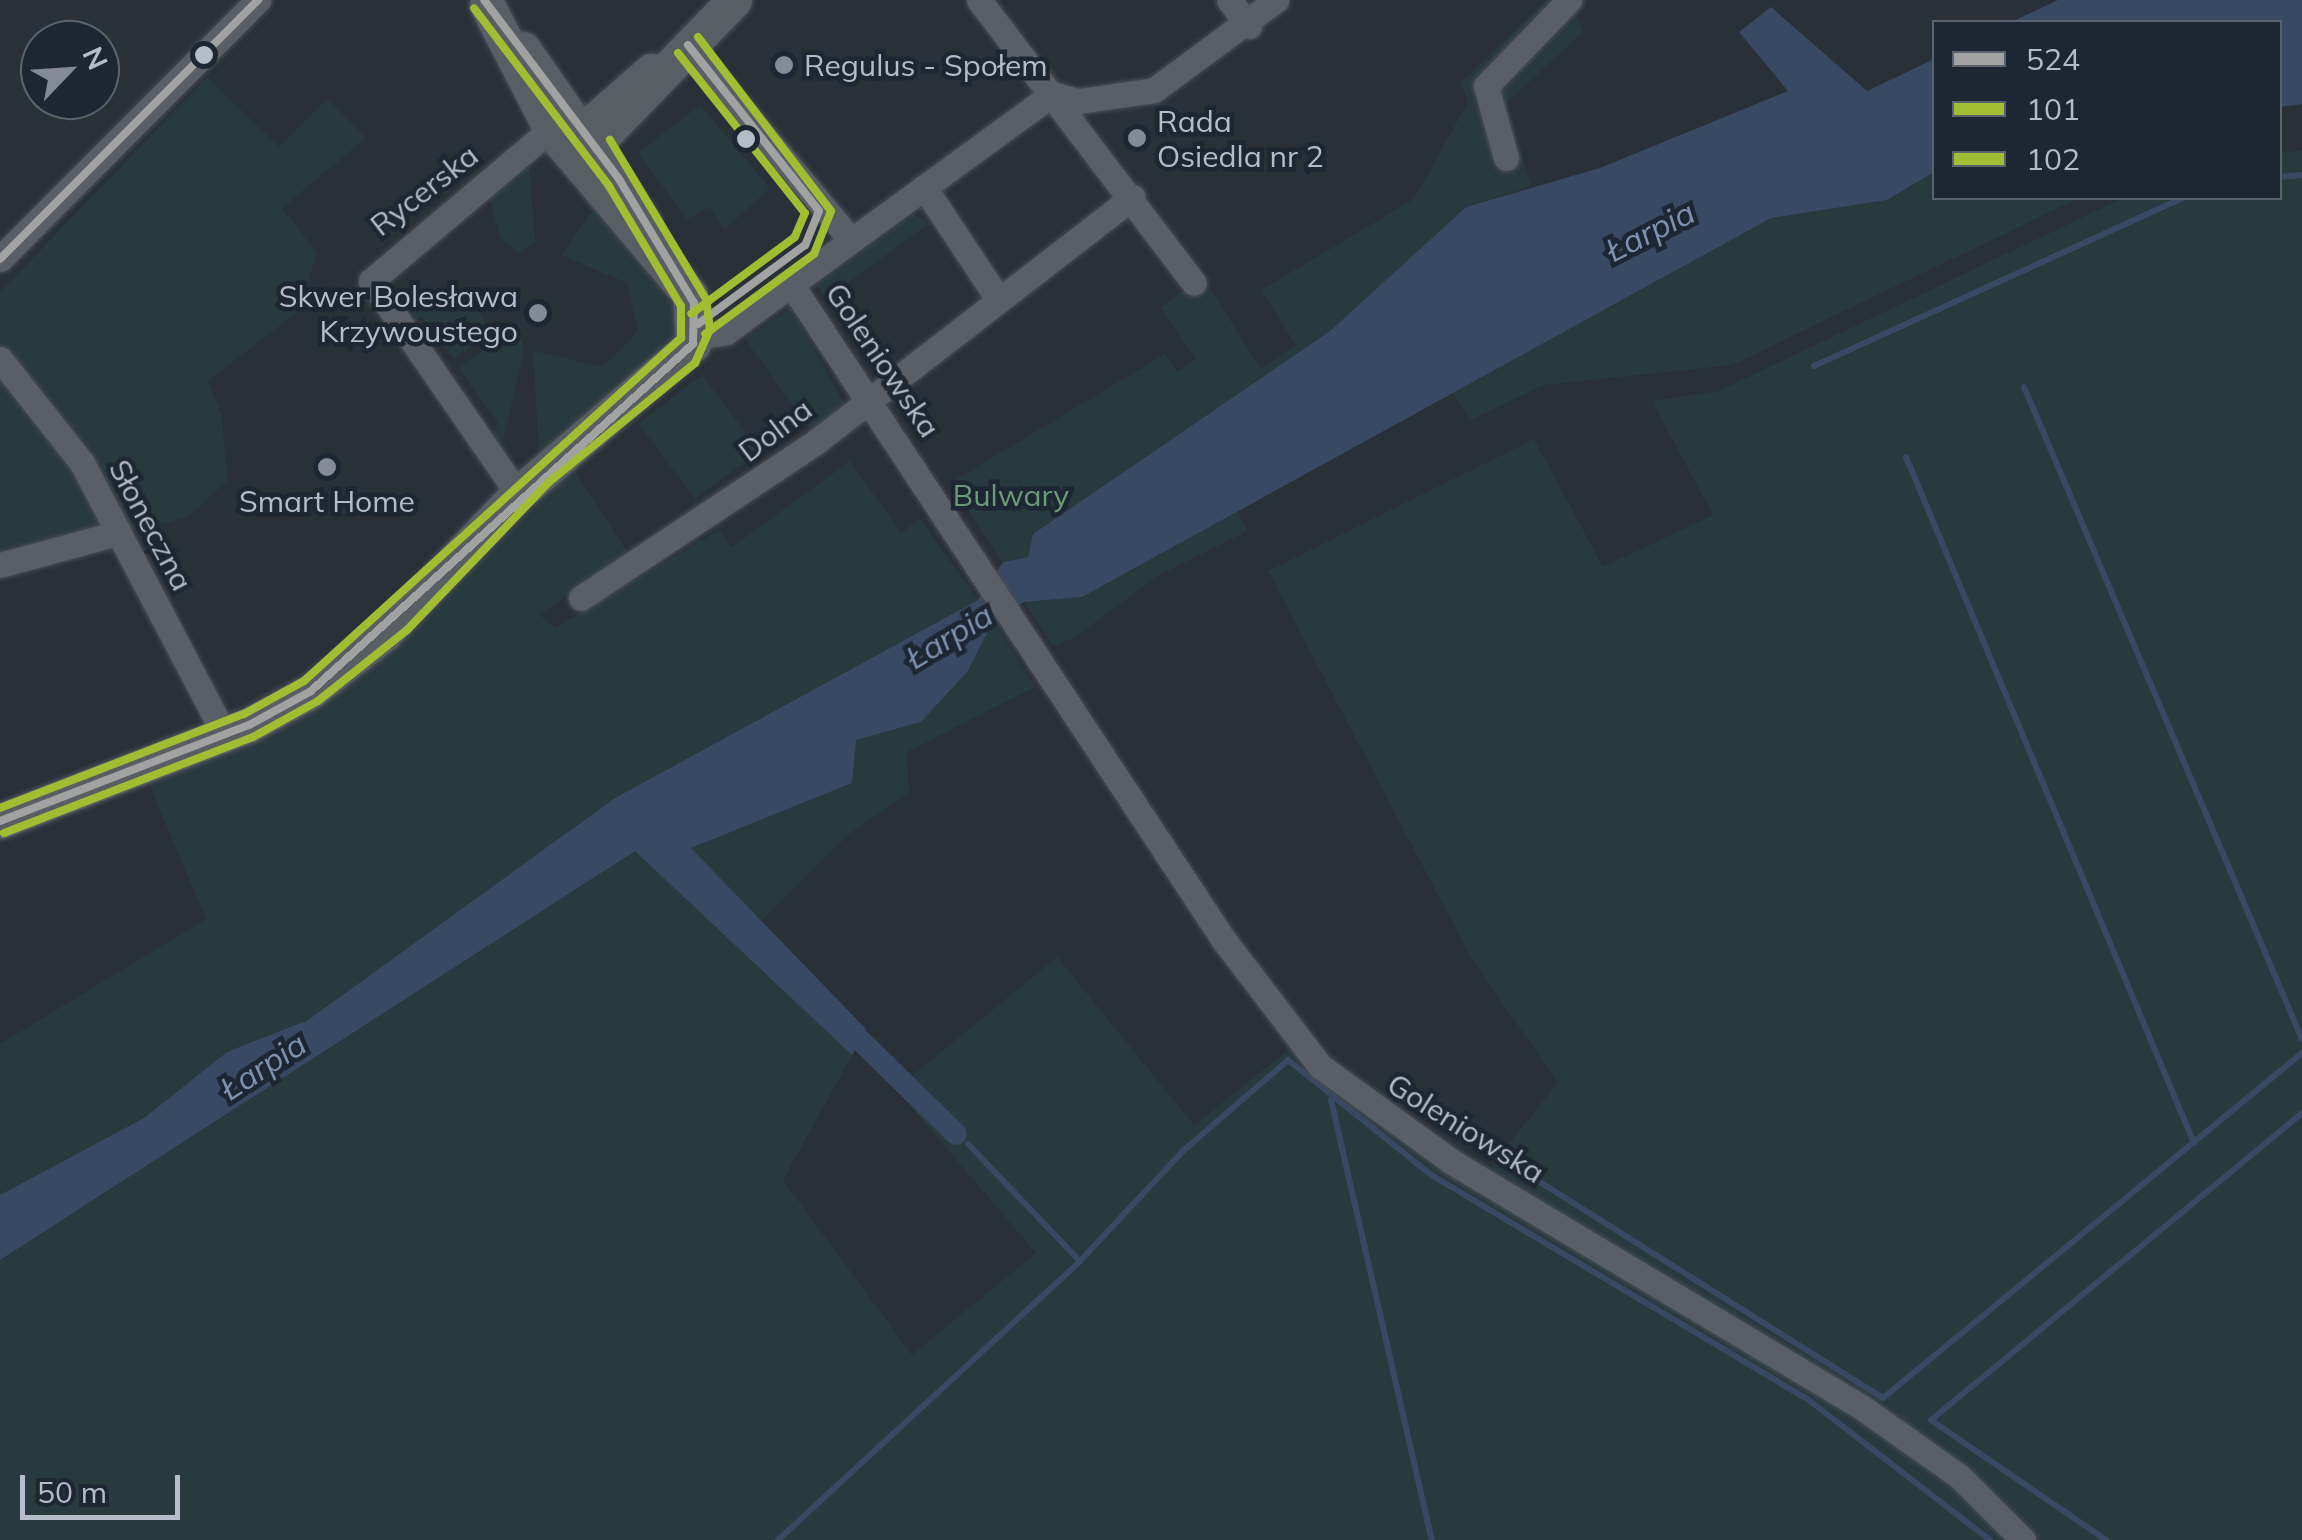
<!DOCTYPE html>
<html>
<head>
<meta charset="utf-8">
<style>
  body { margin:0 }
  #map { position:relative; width:2302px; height:1540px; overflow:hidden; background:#2a3038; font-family:Mulish,sans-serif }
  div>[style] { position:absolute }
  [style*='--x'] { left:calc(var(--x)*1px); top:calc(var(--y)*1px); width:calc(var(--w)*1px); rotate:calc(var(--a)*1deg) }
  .green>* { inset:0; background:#273a3e; transform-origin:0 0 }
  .water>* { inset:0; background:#384963 }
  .stream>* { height:6px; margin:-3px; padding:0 3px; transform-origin:3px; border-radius:3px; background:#384963 }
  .canal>* { height:22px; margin:-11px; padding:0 11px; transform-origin:11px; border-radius:11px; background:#384963 }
  .roads { filter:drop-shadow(0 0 2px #484c53) drop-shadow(0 0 2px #484c53) }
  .street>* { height:25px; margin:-12.5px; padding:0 12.5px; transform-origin:12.5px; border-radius:12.5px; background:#5a5e66 }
  .secondary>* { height:35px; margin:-17.5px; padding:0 17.5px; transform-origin:17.5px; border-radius:17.5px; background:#595d64 }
  .bus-1>* { height:8px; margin:-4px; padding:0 4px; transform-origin:4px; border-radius:4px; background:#a2a2a2 }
  .bus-2>* { height:8px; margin:-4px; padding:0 4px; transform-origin:4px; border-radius:4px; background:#a2bd31 }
  .bus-3>* { height:8px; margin:-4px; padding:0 4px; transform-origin:4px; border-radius:4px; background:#a2bd31 }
  .dots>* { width:28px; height:28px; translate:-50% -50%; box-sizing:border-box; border:5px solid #1d2633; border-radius:50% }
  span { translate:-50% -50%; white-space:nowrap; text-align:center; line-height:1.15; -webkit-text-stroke:9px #1d2633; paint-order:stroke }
  .poi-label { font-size:30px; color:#b4bcc9 }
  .left { translate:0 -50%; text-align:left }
  .right { translate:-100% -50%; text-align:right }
  .street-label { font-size:30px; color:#b4bcc9 }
  .park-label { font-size:30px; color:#6b9a76 }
  .water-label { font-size:32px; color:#7c92b1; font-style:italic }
  .legend { position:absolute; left:1932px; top:20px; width:350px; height:180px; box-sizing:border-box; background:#1d2633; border:2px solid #59626f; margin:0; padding:12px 18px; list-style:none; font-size:30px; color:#b4bcc9 }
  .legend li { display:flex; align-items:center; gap:20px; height:50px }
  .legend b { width:50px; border:2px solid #59626f }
  .north { position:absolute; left:20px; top:20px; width:100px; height:100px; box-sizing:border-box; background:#1d2633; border:2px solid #59626f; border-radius:50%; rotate:65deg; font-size:28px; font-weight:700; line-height:40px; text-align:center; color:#b4bcc9 }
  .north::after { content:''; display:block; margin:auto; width:35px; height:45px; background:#848b96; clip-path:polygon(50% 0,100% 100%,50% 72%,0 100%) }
  .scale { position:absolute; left:20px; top:1475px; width:160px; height:45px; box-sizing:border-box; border:5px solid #b4bcc9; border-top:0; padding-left:12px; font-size:30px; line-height:35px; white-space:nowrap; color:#b4bcc9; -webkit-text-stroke:8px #1d2633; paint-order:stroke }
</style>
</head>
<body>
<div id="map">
  <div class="green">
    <div style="clip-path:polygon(1547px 0,1586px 0,1576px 16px,1583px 32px,1506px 103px,1531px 186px,1466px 207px,1330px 331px,1033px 534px,1028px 557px,1003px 562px,950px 483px,1165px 354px,1178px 372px,1196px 359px,1161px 307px,1202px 276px,1261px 369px,1296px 345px,1261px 290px,1414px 199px,1468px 102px,1461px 82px)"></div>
    <div style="clip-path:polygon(207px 77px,279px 147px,327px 99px,366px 138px,282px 208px,317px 253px,299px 311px,208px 381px,222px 415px,227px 481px,188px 517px,0 565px,0 292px)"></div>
    <div style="clip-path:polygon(700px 105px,770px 188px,724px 230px,710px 207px,687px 219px,638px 153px)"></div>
    <div style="clip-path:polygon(2302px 150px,2302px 1540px,0 1540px,0 1260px,635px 850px,852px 1055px,783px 1180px,912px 1355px,1036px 1253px,896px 1089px,1057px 957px,1194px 1125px,1291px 1048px,1490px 1167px,1558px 1083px,1470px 956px,1268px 571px,1534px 439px,1603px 567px,1713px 515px,1652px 401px,1719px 391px,2123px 198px,2280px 198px,2280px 153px)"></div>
    <div style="clip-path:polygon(529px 164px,535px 241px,520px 254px,501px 239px,488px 195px)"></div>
    <div style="clip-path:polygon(1934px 172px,1934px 198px,2079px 198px,1732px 365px,1544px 385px,1470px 420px,1452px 393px,1771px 218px,1887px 200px)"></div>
    <div style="clip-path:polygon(596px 206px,676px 310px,675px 341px,539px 458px,533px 351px,603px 367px,638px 331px,627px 283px,562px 255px)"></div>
    <div style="clip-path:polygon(913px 215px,941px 226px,927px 225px,827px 298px,870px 366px,817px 285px)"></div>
    <div style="clip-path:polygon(455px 291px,475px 303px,489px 332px,454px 359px,422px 317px,407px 324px,424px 293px)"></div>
    <div style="clip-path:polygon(791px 308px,844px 403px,813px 433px,745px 339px)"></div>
    <div style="clip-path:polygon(520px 324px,523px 354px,500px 453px,491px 441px,498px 423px,459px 367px)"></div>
    <div style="left:702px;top:375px;width:95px;height:80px;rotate:53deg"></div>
    <div style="clip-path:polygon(850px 461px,901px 533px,920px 519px,978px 600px,615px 798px,308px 1020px,227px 1052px,144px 1118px,0 1195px,0 1044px,206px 919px,149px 784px,264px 739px,358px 679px,573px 468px,627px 552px,540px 615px,555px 628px,719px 530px,732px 547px)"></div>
    <div style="clip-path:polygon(1237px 511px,1247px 531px,1159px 575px,1074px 638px,1053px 646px,1024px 602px,1082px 597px)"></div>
    <div style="clip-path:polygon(993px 621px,1035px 687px,907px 752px,909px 793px,849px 834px,761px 921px,691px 848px,851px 783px,856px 740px,921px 722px,968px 671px)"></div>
  </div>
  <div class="water">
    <div style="clip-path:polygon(2058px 0,2302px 0,2302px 104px,2280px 107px,2280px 22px,2011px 22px)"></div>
    <div style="clip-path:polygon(1771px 7px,1867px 91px,1934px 59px,1934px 172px,1887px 200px,1771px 218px,1082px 597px,1024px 602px,993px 621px,968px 671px,921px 722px,856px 740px,852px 783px,691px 848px,866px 1029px,852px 1055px,635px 851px,0 1260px,0 1195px,144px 1118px,227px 1052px,308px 1020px,615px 798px,978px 600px,1003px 562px,1028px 557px,1033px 534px,1330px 331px,1466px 207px,1600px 168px,1788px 91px,1739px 32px)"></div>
  </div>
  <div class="stream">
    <div style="--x:2280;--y:177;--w:22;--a:-5"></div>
    <div style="--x:1814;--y:366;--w:405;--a:-24.5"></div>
    <div style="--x:2024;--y:387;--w:709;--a:66.91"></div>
    <div style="--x:1906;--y:457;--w:744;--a:67.23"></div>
    <div style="--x:1331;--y:1100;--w:451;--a:77.1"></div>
    <div style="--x:968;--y:1144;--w:162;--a:46.3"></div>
    <div style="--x:1080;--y:1261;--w:151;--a:-46.9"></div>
    <div style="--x:1183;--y:1151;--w:139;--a:-40.9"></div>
    <div style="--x:1288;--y:1060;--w:186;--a:38.7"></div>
    <div style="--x:1433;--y:1176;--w:439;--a:30.8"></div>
    <div style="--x:1810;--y:1401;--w:227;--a:37.7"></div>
    <div style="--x:1524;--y:1172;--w:424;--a:32.2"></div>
    <div style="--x:1883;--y:1398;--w:543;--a:-39.47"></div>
    <div style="--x:778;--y:1540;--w:411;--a:-42.7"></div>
    <div style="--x:2106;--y:1540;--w:212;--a:-145.6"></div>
    <div style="--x:1931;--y:1420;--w:482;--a:-39.6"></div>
  </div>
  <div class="canal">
    <div style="--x:860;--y:1040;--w:134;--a:44.4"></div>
  </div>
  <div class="roads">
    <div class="street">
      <div style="--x:979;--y:0;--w:355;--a:52.8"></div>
      <div style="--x:1229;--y:0;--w:33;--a:52"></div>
      <div style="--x:688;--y:45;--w:254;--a:50.1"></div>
      <div style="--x:1506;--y:158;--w:75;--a:-105.5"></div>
      <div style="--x:1486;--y:86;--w:120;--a:-46"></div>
      <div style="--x:924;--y:187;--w:134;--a:56.5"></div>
      <div style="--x:0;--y:259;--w:366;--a:-45.1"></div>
      <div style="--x:791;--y:284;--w:785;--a:56.59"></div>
      <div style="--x:1223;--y:939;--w:160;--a:52.6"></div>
      <div style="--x:1320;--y:1066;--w:163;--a:36"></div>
      <div style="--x:1452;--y:1162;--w:475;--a:30.9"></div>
      <div style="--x:1860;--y:1406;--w:121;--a:35.3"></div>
      <div style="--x:1959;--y:1476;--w:91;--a:45"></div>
      <div style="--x:696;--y:337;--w:30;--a:-9"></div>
      <div style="--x:726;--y:332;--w:404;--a:-36.1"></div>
      <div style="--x:1052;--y:94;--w:28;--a:15"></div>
      <div style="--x:1079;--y:101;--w:76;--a:-8.3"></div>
      <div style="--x:1154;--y:90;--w:152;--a:-36.4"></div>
      <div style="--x:0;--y:359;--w:132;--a:51.7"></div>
      <div style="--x:82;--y:463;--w:307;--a:62.3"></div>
      <div style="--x:518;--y:494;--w:259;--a:-124.6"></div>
      <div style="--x:371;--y:281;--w:246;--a:-40.2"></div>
      <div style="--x:0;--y:565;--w:122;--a:-15.2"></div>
      <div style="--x:581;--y:598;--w:283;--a:-33.6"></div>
      <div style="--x:817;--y:441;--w:399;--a:-37.7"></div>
    </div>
    <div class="secondary">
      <div style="--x:523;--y:49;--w:212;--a:55.2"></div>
      <div style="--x:570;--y:142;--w:108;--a:-41.2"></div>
      <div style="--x:583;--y:156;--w:217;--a:-45.9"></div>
      <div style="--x:0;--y:821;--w:267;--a:-21.1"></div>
      <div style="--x:249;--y:725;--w:71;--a:-28.7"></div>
      <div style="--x:311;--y:691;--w:93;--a:-38"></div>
      <div style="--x:384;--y:634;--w:194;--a:-46.3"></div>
      <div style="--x:518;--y:494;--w:230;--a:-40.6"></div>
      <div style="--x:693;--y:344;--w:49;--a:-93.5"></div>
      <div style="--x:690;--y:295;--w:212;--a:-130.2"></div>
      <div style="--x:553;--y:133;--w:144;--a:-117.3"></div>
    </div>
  </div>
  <div class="bus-1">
    <div style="--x:688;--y:45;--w:211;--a:51.7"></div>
    <div style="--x:819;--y:211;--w:37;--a:112"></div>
    <div style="--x:805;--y:245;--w:133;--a:143.6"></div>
    <div style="--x:0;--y:259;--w:366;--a:-45.1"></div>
    <div style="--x:0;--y:821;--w:267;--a:-21.1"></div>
    <div style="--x:249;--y:725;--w:71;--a:-28.7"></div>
    <div style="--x:311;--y:691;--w:516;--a:-42.25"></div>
    <div style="--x:693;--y:344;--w:41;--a:-88.6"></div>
    <div style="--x:694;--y:303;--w:145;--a:-121.2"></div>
    <div style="--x:619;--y:179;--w:224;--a:-127"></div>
  </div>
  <div class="bus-2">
    <div style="--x:678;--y:53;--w:204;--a:51.6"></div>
    <div style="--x:805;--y:213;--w:26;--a:113"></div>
    <div style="--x:795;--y:237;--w:129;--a:143.5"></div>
    <div style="--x:4;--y:833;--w:267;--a:-21.1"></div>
    <div style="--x:253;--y:737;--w:74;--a:-29"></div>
    <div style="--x:318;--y:701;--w:114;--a:-38.6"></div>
    <div style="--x:407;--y:630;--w:204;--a:-46.2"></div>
    <div style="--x:548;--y:483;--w:190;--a:-39.2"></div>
    <div style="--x:695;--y:363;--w:36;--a:-66"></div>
    <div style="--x:710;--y:330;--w:31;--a:-97"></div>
    <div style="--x:706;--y:299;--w:186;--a:-121.1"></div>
  </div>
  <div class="bus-3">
    <div style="--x:698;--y:37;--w:219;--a:52.6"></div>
    <div style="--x:831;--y:211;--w:46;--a:111.6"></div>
    <div style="--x:814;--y:254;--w:135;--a:143.7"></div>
    <div style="--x:0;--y:808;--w:261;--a:-21.1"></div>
    <div style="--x:244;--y:714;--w:68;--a:-28.8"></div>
    <div style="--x:304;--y:681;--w:510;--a:-42.3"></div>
    <div style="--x:681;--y:338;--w:32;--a:-90"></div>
    <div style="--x:681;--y:306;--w:140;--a:-121"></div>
    <div style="--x:609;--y:186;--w:223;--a:-127.2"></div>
  </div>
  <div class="dots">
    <div style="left:204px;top:55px;background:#b4bcc9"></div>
    <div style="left:784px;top:65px;background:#848b96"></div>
    <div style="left:1137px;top:138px;background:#848b96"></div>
    <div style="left:746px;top:139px;background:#b4bcc9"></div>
    <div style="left:538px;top:313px;background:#848b96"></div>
    <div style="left:327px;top:467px;background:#848b96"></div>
  </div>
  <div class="poi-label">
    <span class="left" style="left:804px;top:65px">Regulus - Społem</span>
    <span class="left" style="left:1157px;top:138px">Rada<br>Osiedla nr 2</span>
    <span class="right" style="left:518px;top:313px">Skwer Bolesława<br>Krzywoustego</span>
    <span style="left:327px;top:501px">Smart Home</span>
  </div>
  <div class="street-label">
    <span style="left:424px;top:190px;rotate:-38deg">Rycerska</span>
    <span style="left:883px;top:360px;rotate:56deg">Goleniowska</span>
    <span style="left:775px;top:430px;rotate:-37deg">Dolna</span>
    <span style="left:151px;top:525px;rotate:62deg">Słoneczna</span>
    <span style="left:1466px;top:1128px;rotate:32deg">Goleniowska</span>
  </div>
  <div class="park-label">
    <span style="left:1011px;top:495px">Bulwary</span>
  </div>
  <div class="water-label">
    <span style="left:1650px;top:231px;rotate:-27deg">Łarpia</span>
    <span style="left:949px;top:636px;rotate:-31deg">Łarpia</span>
    <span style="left:263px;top:1066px;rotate:-33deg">Łarpia</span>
  </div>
  <ul class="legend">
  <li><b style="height:12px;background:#a2a2a2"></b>524</li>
  <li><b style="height:12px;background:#a2bd31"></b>101</li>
  <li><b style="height:12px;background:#a2bd31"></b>102</li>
  </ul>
  <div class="north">N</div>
  <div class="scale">50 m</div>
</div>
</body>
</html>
